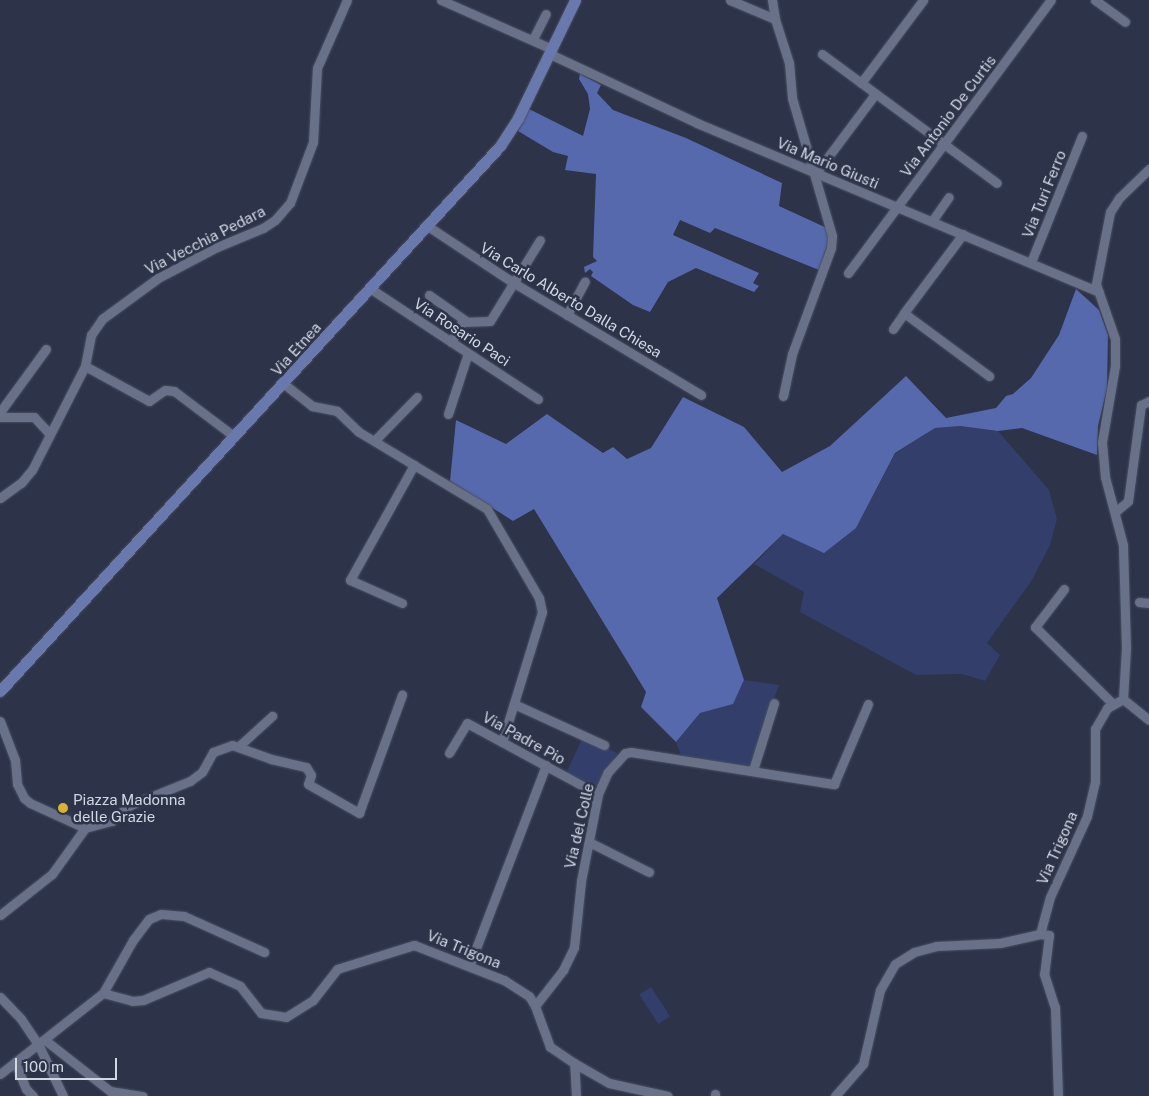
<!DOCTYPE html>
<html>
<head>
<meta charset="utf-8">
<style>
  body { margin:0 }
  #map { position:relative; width:1149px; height:1096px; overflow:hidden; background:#2d3349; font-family:"Public Sans",sans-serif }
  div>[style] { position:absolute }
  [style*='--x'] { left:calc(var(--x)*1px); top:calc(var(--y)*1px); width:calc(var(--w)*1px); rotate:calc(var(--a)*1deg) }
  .green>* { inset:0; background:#333f6a; transform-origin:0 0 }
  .forest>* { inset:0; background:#5669ac }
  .roads { filter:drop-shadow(0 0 1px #4a5061) drop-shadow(0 0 1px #4a5061) }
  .minor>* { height:9px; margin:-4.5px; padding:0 4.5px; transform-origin:4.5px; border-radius:4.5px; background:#697189 }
  .major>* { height:11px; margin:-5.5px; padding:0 5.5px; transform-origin:5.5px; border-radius:5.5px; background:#6a79ad }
  .dots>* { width:14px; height:14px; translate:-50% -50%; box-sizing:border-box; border:2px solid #2d3349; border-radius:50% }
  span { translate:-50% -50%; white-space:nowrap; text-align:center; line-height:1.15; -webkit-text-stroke:5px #2d3349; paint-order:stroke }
  .street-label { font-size:15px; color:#d2d7e4 }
  .poi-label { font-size:15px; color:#d2d7e4 }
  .left { translate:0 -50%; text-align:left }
  .scale { position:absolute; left:15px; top:1058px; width:102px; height:22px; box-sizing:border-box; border:2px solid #d2d7e4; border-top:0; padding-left:6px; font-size:15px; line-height:18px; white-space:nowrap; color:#d2d7e4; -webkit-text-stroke:4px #2d3349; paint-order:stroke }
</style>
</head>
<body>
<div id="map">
  <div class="green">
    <div style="clip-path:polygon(960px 426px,998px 431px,1049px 490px,1057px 519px,1050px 545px,1032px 580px,987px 643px,1000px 655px,985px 681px,962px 674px,916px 675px,800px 612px,804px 592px,754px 564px,783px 534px,856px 528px,895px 454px,935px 428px)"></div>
    <div style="clip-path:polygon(744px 680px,779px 685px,749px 767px,681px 755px,676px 742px,700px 713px,733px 703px)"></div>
    <div style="left:583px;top:737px;width:38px;height:39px;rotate:25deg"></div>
    <div style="left:651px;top:987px;width:35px;height:14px;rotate:57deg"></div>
  </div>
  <div class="forest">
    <div style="clip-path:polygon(580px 74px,601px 85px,597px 93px,613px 110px,686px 138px,782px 183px,779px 206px,829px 229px,830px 237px,819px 270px,715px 228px,710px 233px,680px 220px,673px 235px,759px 273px,753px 283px,759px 286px,754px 292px,696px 268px,668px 282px,650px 312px,633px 305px,591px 276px,593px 272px,590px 269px,585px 273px,584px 267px,597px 261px,593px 257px,596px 174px,565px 170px,568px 156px,553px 152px,518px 131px,529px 109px,583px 136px,590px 109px,588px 94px,579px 79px)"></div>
    <div style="clip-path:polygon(1076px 289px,1099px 310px,1108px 335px,1107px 388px,1098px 426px,1097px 455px,1022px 428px,998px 431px,960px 426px,935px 428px,895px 453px,856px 528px,824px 553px,783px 534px,717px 598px,744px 680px,733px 704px,700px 713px,676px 742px,641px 707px,646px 692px,534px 509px,513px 521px,450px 481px,456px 420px,506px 444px,547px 414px,603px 453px,613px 447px,627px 459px,651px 448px,683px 397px,744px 427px,782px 472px,830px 446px,906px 376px,946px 418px,996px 408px,1006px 396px,1013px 394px,1031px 378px,1059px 335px)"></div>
  </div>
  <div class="roads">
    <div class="minor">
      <div style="--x:441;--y:0;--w:121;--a:23.8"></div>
      <div style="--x:730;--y:0;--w:49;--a:22.9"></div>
      <div style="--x:772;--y:0;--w:19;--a:81"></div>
      <div style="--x:775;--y:19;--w:46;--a:72.3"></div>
      <div style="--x:789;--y:63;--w:35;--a:85"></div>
      <div style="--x:792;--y:98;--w:144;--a:73.8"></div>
      <div style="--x:832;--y:236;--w:12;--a:95"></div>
      <div style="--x:831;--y:248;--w:113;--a:110.2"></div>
      <div style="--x:792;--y:354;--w:43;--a:102.1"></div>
      <div style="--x:1095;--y:0;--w:37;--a:36"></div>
      <div style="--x:533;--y:39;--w:28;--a:-63"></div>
      <div style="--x:550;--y:54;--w:162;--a:25.1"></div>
      <div style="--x:697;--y:123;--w:436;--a:22.8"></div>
      <div style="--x:822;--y:54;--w:217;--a:36.4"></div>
      <div style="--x:861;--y:83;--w:104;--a:-53.2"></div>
      <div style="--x:816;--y:173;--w:99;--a:-53.2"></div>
      <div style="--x:932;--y:221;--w:29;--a:-55"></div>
      <div style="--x:429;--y:227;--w:102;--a:33.4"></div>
      <div style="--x:514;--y:283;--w:218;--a:30.9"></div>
      <div style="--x:963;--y:234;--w:99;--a:126.8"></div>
      <div style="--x:904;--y:313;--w:106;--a:36.5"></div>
      <div style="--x:1031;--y:262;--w:136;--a:-68"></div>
      <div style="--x:848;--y:273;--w:340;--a:-53.4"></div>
      <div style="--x:371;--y:289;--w:200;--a:33.4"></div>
      <div style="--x:429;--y:295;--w:45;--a:35.1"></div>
      <div style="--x:567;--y:315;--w:38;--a:-62"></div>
      <div style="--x:893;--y:329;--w:19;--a:-55"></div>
      <div style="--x:451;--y:342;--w:23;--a:-61"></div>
      <div style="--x:462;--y:322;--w:28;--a:-2"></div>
      <div style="--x:490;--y:321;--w:95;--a:-58.3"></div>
      <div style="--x:85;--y:366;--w:73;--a:28.7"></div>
      <div style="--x:149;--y:401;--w:19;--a:-35"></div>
      <div style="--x:165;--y:390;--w:9;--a:6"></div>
      <div style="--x:174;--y:391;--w:76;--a:37"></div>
      <div style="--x:284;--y:384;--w:36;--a:38"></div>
      <div style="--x:312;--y:406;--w:25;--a:11"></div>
      <div style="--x:337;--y:411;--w:30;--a:44"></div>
      <div style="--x:359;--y:432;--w:149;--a:31"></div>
      <div style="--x:487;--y:509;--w:103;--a:59.7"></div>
      <div style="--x:539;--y:598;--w:14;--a:78"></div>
      <div style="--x:542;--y:612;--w:136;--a:107.1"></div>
      <div style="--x:0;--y:412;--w:78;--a:-53.9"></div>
      <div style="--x:448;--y:414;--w:64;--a:-71.8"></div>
      <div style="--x:0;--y:417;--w:34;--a:0"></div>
      <div style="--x:34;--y:417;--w:21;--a:47"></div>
      <div style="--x:375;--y:440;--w:60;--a:-45.7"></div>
      <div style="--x:0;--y:498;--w:26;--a:-36"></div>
      <div style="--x:21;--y:483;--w:17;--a:-50"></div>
      <div style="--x:32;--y:470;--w:117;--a:-63"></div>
      <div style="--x:85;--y:366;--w:32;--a:-79"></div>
      <div style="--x:91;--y:335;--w:19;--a:-55"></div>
      <div style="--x:102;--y:319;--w:69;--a:-36.2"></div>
      <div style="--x:158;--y:278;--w:67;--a:-27.7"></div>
      <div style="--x:217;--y:247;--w:50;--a:-22.4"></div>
      <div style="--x:263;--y:228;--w:14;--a:-34"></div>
      <div style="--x:275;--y:220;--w:23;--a:-49"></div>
      <div style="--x:290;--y:203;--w:65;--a:-69.3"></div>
      <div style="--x:313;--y:142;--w:74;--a:-86.9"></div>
      <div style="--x:317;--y:68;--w:74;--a:-66.2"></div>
      <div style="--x:1115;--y:512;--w:17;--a:-40"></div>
      <div style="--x:1128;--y:501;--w:97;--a:-82.3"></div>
      <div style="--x:1141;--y:405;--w:9;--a:-27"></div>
      <div style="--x:1064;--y:589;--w:48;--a:127.3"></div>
      <div style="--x:1035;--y:627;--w:108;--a:44.6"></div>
      <div style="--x:1139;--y:602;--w:10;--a:6"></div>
      <div style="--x:402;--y:603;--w:57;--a:-156.1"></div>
      <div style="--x:350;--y:580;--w:132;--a:-60.9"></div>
      <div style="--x:1123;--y:699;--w:51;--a:-86.6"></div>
      <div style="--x:1126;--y:648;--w:103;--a:-91.7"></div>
      <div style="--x:1123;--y:545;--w:70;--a:-104.8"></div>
      <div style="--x:1105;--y:477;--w:35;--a:-95"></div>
      <div style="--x:1102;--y:442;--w:77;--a:-80.3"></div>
      <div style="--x:1115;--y:366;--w:27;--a:-90"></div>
      <div style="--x:1115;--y:339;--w:58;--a:-109.1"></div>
      <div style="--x:1096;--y:284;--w:73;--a:-79"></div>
      <div style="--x:1110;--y:212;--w:17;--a:-57"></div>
      <div style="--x:1119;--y:198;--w:42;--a:-44"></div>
      <div style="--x:1123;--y:699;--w:33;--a:39"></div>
      <div style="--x:514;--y:704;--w:99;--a:24.5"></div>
      <div style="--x:0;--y:721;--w:42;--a:69"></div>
      <div style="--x:15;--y:760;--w:24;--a:85"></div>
      <div style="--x:17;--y:784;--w:16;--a:63"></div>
      <div style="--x:24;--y:798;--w:8;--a:40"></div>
      <div style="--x:30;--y:803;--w:60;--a:24.4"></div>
      <div style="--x:85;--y:828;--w:57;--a:125.7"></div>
      <div style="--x:52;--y:874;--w:66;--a:141.7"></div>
      <div style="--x:239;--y:746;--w:45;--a:-42.3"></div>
      <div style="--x:449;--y:753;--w:35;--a:-59"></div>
      <div style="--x:467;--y:723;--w:149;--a:28.5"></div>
      <div style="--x:753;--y:770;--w:70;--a:-72.6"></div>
      <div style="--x:85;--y:828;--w:28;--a:-15"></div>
      <div style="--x:112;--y:821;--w:22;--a:-43"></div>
      <div style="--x:128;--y:806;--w:67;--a:-22"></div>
      <div style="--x:190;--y:781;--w:15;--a:-37"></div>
      <div style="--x:202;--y:772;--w:23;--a:-61"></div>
      <div style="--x:213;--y:752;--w:20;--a:-20"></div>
      <div style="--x:232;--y:745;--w:41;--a:19.7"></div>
      <div style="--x:271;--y:759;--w:36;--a:13"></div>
      <div style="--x:306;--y:767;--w:9;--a:58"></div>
      <div style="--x:311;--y:775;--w:9;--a:108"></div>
      <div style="--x:308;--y:784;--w:59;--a:29.6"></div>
      <div style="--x:359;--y:813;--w:126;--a:-70"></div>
      <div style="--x:589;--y:842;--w:67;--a:26.6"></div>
      <div style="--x:1040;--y:934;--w:38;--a:-75"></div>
      <div style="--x:1050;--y:897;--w:89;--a:-65.4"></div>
      <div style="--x:1087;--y:816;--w:35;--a:-77"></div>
      <div style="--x:1095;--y:782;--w:53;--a:-90"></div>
      <div style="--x:1095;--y:729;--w:24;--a:-60"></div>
      <div style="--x:1107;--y:708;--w:18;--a:-29"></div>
      <div style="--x:470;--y:964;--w:213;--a:-69.1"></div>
      <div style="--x:103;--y:993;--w:61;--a:-60.5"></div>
      <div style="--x:133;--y:940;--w:26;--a:-53"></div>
      <div style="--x:149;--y:919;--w:13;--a:-23"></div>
      <div style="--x:161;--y:914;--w:23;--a:5"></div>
      <div style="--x:184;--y:916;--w:88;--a:24.2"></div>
      <div style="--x:0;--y:997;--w:30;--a:46"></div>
      <div style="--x:21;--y:1019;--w:30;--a:56"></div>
      <div style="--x:38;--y:1044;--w:58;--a:64.3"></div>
      <div style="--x:45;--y:1040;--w:83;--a:38.1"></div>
      <div style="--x:110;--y:1091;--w:33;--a:9"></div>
      <div style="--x:15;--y:1062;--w:29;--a:68"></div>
      <div style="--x:26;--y:1089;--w:10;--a:45"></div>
      <div style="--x:574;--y:1063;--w:40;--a:29.7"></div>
      <div style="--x:609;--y:1083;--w:60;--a:12.4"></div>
      <div style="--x:0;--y:1074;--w:131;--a:-38.2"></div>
      <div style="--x:103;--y:993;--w:30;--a:15"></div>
      <div style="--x:132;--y:1001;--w:11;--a:-5"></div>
      <div style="--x:143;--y:1000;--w:72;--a:-23"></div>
      <div style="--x:209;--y:972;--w:34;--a:24"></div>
      <div style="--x:240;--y:986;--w:34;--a:52"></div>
      <div style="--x:261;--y:1013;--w:25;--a:9"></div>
      <div style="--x:286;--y:1017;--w:32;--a:-32"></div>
      <div style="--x:313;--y:1000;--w:39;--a:-52"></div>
      <div style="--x:337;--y:969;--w:81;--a:-17.3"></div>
      <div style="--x:414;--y:945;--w:97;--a:21.3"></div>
      <div style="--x:504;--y:980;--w:30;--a:33"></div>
      <div style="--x:529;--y:996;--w:12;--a:59"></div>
      <div style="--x:715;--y:1094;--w:2;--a:90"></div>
      <div style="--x:576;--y:1096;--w:33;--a:-93"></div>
      <div style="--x:574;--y:1063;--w:29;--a:-146"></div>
      <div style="--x:550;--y:1047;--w:44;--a:-110.1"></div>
      <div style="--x:535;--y:1006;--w:46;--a:-52.1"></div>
      <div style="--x:563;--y:970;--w:25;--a:-64"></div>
      <div style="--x:574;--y:947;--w:66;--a:-83.9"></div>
      <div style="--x:581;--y:881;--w:89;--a:-78.9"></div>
      <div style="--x:598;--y:794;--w:24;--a:-66"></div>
      <div style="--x:608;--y:772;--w:25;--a:-48"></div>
      <div style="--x:625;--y:753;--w:6;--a:-9"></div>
      <div style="--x:631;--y:752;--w:206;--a:9"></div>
      <div style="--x:834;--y:784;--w:87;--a:-67"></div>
      <div style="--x:835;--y:1096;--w:43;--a:-48.8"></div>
      <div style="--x:863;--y:1064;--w:76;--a:-77.1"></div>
      <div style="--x:880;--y:990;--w:30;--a:-60"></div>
      <div style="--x:895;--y:964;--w:22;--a:-32"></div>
      <div style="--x:914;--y:952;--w:23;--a:-15"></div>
      <div style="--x:936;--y:946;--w:64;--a:-2.7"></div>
      <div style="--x:1000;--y:943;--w:41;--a:-12.7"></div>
      <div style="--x:1040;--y:934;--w:9;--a:6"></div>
      <div style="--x:1049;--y:935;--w:39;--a:97"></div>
      <div style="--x:1044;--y:974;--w:35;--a:72"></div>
      <div style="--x:1055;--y:1007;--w:89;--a:88.1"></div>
    </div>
    <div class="major">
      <div style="--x:0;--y:691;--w:740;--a:-47.47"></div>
      <div style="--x:500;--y:146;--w:33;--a:-57"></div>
      <div style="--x:518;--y:118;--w:131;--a:-64.2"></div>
    </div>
  </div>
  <div class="dots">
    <div style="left:63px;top:808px;background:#dab333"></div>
  </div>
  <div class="street-label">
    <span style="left:948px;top:116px;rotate:-53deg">Via Antonio De Curtis</span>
    <span style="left:828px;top:163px;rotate:23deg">Via Mario Giusti</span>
    <span style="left:1044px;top:194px;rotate:-68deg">Via Turi Ferro</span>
    <span style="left:205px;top:240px;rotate:-27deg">Via Vecchia Pedara</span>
    <span style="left:571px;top:300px;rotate:31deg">Via Carlo Alberto Dalla Chiesa</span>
    <span style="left:462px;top:332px;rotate:33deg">Via Rosario Paci</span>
    <span style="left:296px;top:349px;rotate:-48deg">Via Etnea</span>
    <span style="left:524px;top:738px;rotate:29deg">Via Padre Pio</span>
    <span style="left:579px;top:826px;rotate:-77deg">Via del Colle</span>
    <span style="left:1057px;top:848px;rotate:-66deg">Via Trigona</span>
    <span style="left:464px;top:949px;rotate:22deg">Via Trigona</span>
  </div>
  <div class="poi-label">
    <span class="left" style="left:73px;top:808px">Piazza Madonna<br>delle Grazie</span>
  </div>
  <div class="scale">100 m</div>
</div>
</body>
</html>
